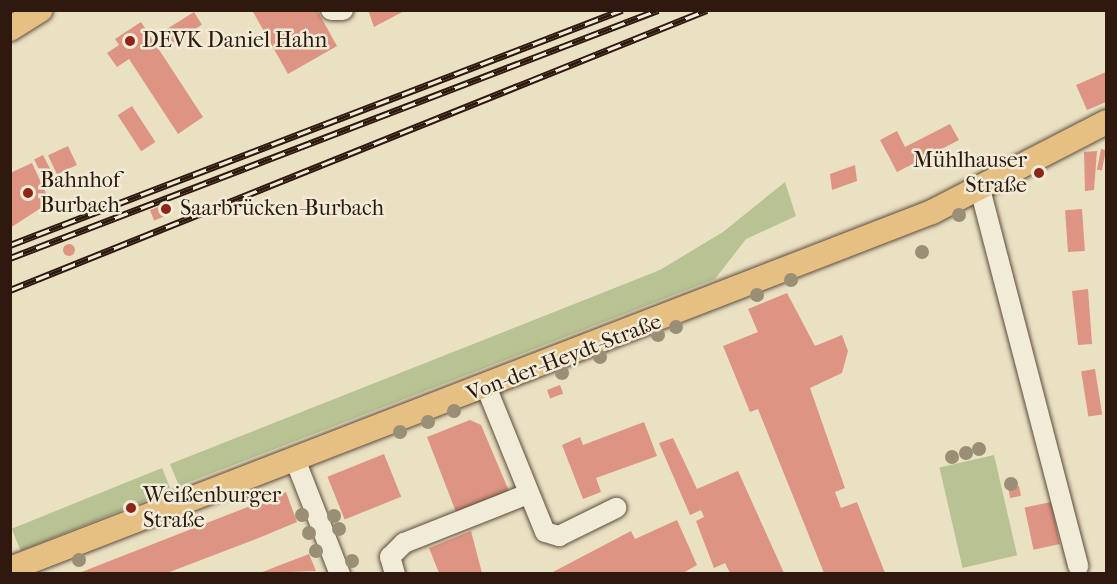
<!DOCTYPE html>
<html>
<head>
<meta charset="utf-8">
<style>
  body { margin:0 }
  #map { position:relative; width:1117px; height:584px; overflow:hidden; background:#eae1c3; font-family:"IM FELL French Canon",serif }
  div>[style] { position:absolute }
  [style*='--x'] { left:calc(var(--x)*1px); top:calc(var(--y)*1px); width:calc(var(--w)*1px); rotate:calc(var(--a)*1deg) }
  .green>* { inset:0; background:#b8c293; transform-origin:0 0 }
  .building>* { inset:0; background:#de9482; transform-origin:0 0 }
  .round { border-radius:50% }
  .roads { filter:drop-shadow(0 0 2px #5e4b3c) drop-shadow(0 0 2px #5e4b3c) }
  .minor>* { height:20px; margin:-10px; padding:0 10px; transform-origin:10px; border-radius:10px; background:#f1ecd8 }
  .major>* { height:24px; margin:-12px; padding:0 12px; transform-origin:12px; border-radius:12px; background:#e5c082 }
  .rail>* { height:7px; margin-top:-3.5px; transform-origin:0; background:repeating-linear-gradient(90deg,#f1ecd8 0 14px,#2f190f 0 28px); box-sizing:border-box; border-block:2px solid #2f190f }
  .trees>* { width:14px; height:14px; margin:-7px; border-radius:50%; background:#9a8f76 }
  .dots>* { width:16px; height:16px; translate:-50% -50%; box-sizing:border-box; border:3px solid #f1ecd8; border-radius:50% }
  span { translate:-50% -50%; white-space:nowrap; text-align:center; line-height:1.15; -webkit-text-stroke:5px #f1ecd8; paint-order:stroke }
  .poi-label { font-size:22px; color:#2f190f }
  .left { translate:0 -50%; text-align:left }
  .right { translate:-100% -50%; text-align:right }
  .street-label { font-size:22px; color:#2f190f }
  .frame { position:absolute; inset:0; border:12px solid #2f190f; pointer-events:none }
</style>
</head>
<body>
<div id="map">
  <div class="green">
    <div style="clip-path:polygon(785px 182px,796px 216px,746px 239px,715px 279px,179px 486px,170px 464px,660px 270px,723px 232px)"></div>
    <div style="left:994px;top:455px;width:103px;height:56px;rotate:77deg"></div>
    <div style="left:162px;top:468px;width:24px;height:162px;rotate:68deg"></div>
  </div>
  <div class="building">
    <div style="clip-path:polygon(252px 10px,317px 10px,337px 46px,288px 74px)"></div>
    <div style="clip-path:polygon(368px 10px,406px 10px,374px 27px)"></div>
    <div style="left:194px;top:12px;width:15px;height:40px;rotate:58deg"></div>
    <div style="clip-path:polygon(141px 22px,203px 117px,178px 134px,129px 59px,117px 67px,107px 53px,119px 45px,115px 39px)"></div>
    <div style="clip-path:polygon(1106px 72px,1106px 102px,1087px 110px,1076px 85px)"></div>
    <div style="left:132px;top:106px;width:43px;height:17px;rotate:57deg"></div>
    <div style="clip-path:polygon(950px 124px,959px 140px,897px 172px,880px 140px,897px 131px,905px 147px)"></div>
    <div style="left:68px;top:146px;width:21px;height:22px;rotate:65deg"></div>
    <div style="left:1101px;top:149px;width:5px;height:21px;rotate:11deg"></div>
    <div style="clip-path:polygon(1097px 151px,1094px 190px,1085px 191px,1084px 152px)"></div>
    <div style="left:43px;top:155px;width:31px;height:10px;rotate:63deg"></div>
    <div style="clip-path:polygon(32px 163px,50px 202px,10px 228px,10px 173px)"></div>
    <div style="clip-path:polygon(855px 165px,857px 181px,832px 190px,830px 174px)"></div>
    <div style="left:163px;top:205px;width:11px;height:14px;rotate:68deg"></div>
    <div style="left:1082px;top:209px;width:42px;height:17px;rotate:86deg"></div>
    <div class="round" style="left:63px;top:244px;width:12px;height:12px"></div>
    <div style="clip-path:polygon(1088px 289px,1092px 344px,1078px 345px,1072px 291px)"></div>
    <div style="clip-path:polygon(787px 293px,815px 346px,842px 335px,848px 351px,842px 373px,810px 388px,845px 488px,835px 492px,841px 508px,857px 502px,885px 573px,824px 573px,758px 409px,750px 412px,723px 346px,758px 332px,748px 309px)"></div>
    <div style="left:1095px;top:369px;width:46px;height:14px;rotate:81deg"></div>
    <div style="left:560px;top:385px;width:9px;height:14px;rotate:69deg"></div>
    <div style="clip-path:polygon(470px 420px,481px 425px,509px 491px,456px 512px,427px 437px)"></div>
    <div style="clip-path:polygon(644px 422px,657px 456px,596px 478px,601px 492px,583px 499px,562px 445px,580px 437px,583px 445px)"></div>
    <div style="clip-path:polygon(673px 438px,697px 489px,738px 471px,784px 573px,730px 573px,725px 563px,714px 568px,696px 521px,704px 517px,701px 510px,690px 515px,659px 443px)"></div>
    <div style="left:384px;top:454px;width:46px;height:61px;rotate:68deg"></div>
    <div style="left:1019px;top:486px;width:10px;height:11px;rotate:79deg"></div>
    <div style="clip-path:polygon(286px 492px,297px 522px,261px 537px,167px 573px,79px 573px)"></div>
    <div style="left:1051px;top:502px;width:43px;height:27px;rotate:78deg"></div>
    <div style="clip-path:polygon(677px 520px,697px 565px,683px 573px,551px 573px,631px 531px,635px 539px)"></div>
    <div style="clip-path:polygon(471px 531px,482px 573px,439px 573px,429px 548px)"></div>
    <div style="clip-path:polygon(309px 554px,316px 571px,260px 573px,270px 569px)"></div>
  </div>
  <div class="roads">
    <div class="minor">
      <div style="--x:331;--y:10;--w:12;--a:0"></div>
      <div style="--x:980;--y:189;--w:390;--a:75.4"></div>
      <div style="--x:487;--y:389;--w:154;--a:67.9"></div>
      <div style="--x:545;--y:532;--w:15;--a:16"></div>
      <div style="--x:559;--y:536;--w:64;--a:-26.2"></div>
      <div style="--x:296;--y:462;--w:120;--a:68.6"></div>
      <div style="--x:395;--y:574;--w:18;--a:-106"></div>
      <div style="--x:390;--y:557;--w:20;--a:-45"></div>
      <div style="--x:404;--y:543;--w:133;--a:-21.6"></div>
    </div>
    <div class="major">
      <div style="--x:10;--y:29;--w:36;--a:-32"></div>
      <div style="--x:10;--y:569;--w:989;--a:-21.17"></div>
      <div style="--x:932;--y:212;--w:196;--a:-27.3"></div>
    </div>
  </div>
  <div class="rail">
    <div style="--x:10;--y:245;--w:656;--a:-21.01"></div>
    <div style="--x:10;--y:258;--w:694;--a:-20.94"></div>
    <div style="--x:10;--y:290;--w:751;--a:-21.89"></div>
  </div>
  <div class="trees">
    <div style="left:959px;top:215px"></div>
    <div style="left:922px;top:252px"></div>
    <div style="left:791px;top:280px"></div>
    <div style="left:757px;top:295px"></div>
    <div style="left:676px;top:327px"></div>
    <div style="left:658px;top:335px"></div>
    <div style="left:600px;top:357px"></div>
    <div style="left:562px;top:373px"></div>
    <div style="left:454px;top:411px"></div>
    <div style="left:428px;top:422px"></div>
    <div style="left:400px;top:432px"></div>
    <div style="left:979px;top:449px"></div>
    <div style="left:966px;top:453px"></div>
    <div style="left:952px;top:457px"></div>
    <div style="left:1011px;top:484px"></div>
    <div style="left:242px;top:497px"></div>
    <div style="left:302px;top:515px"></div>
    <div style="left:334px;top:516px"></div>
    <div style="left:339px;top:529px"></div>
    <div style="left:309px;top:533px"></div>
    <div style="left:316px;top:551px"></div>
    <div style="left:79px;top:560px"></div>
    <div style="left:352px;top:561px"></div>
  </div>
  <div class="dots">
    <div style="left:130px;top:41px;background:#8f2418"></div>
    <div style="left:1039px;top:173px;background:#8f2418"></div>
    <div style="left:28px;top:193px;background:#8f2418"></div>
    <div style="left:166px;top:209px;background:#8f2418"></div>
    <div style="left:131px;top:508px;background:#8f2418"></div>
  </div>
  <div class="poi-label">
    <span class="left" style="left:142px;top:41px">DEVK Daniel Hahn</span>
    <span class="right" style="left:1027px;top:173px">Mühlhauser<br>Straße</span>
    <span class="left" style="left:40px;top:193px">Bahnhof<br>Burbach</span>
    <span class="left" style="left:180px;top:209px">Saarbrücken-Burbach</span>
    <span class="left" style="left:143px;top:508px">Weißenburger<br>Straße</span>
  </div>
  <div class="street-label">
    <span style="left:564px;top:358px;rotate:-21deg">Von-der-Heydt-Straße</span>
  </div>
  <div class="frame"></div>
</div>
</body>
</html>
